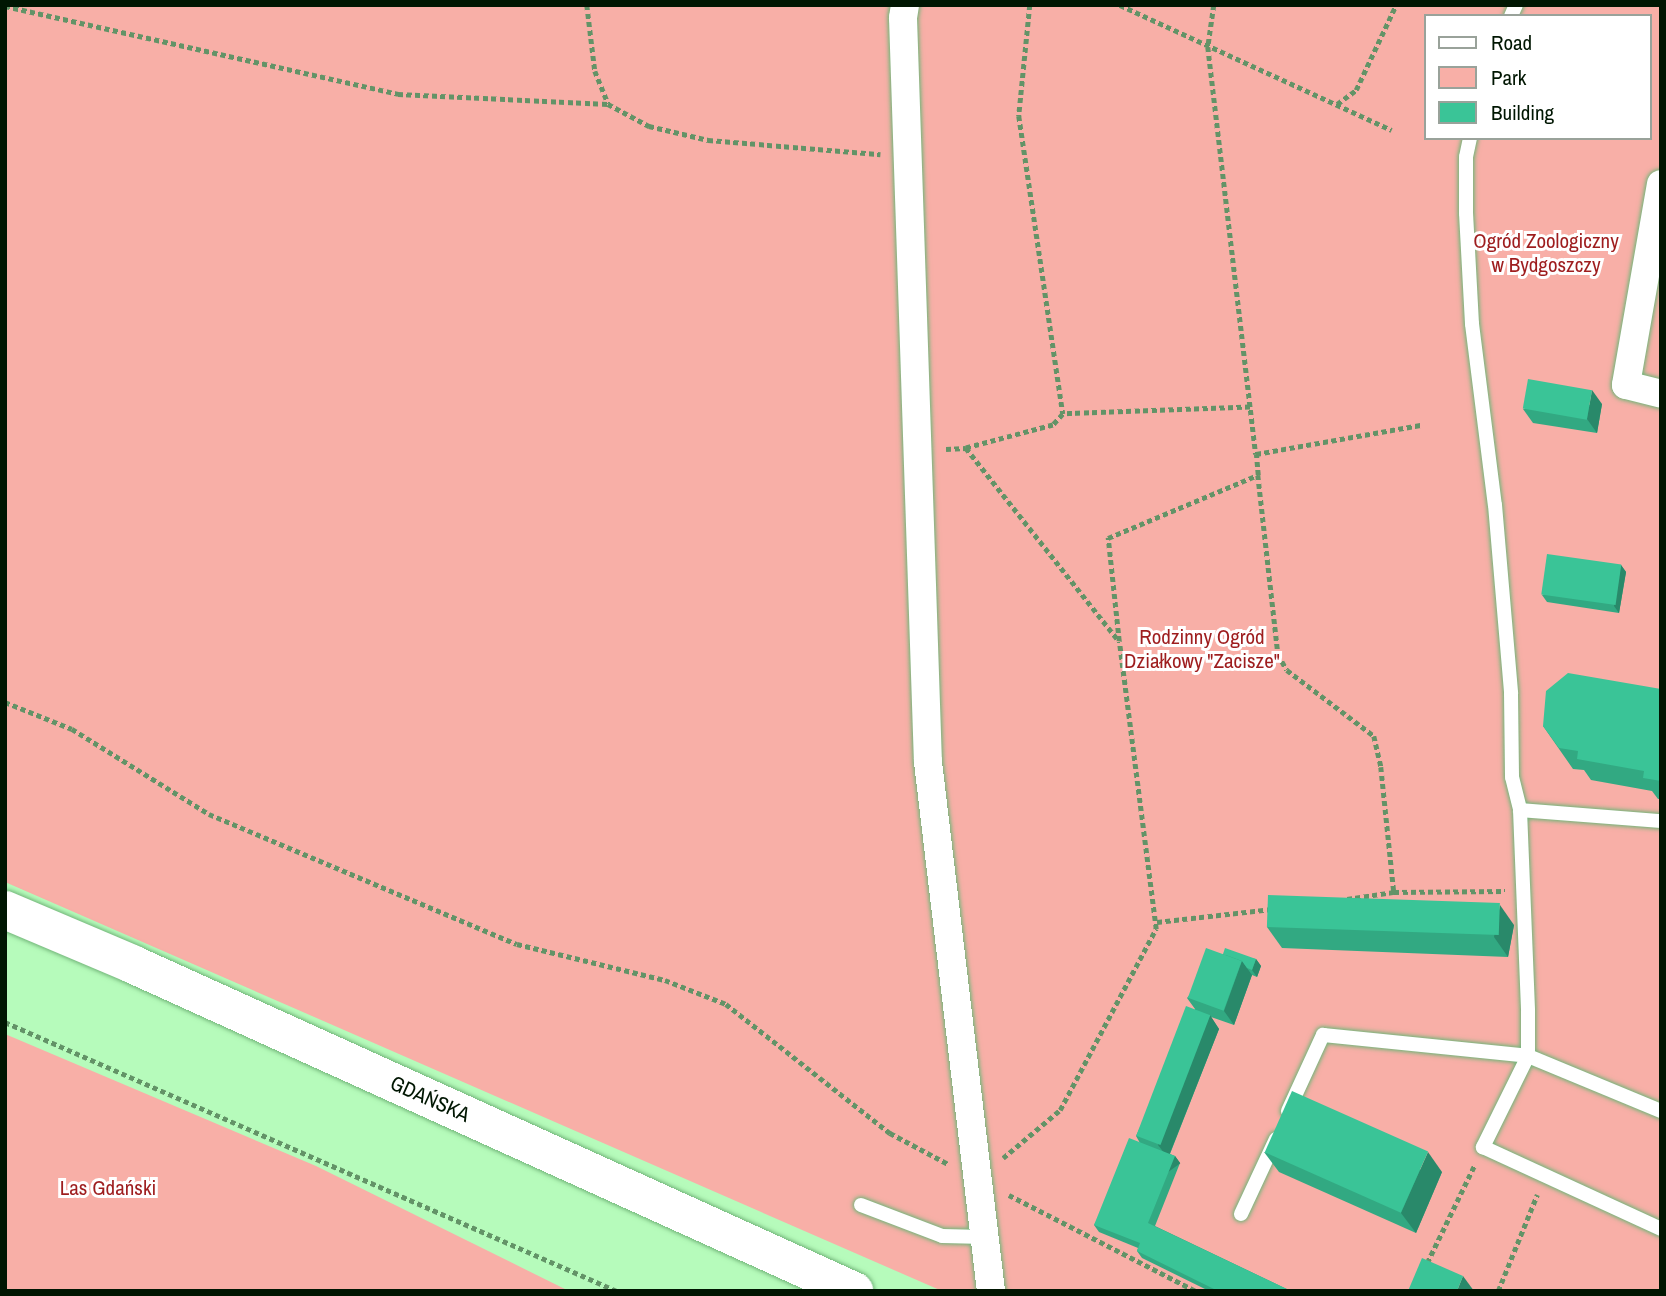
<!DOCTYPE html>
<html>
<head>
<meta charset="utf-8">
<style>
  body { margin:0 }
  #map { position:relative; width:1666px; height:1296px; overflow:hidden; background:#b6fbbb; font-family:"Archivo Narrow",sans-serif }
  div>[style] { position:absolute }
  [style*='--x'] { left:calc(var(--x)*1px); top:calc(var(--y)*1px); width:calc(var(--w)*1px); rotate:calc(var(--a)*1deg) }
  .green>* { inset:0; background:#f8afa7 }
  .path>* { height:4.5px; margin-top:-2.25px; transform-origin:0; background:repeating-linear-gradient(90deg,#639367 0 5px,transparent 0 8.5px) }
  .roads { filter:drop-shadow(0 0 2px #72b579) drop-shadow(0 0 2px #72b579) }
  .lane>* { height:14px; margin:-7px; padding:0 7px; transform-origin:7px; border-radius:7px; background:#fff }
  .street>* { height:28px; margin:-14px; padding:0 14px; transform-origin:14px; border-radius:14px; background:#fff }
  .secondary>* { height:38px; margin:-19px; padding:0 19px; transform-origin:19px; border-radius:19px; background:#fff }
  .wall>* { inset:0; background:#32a982 }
  .shaded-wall>* { inset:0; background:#29896a; transform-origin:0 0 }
  .building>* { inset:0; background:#3ac497; transform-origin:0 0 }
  span { translate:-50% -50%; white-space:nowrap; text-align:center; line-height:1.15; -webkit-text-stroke:6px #fff; paint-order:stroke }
  .park-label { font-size:21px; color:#9e1d1e }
  .street-label { font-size:21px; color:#001602 }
  .frame { position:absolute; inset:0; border:7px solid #001602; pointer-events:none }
  .legend { position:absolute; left:1424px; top:14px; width:228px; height:126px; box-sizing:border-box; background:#fff; border:2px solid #99a29a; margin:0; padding:9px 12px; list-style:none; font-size:21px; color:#001602 }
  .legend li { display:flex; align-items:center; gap:14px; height:35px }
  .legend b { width:35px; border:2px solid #99a29a }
</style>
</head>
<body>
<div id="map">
  <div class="green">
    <div style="clip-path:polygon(evenodd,5px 5px,1661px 5px,1661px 1291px,942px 1291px,5px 882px,5px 5px,1426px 16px,1650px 16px,1650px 138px,1426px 138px,1426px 16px)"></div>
    <div style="clip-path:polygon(5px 1034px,316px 1166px,569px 1291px,5px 1291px)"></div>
  </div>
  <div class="path">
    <div style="--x:587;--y:5;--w:66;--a:83.1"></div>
    <div style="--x:595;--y:71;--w:35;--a:68"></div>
    <div style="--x:1030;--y:5;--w:112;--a:95.7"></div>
    <div style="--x:1019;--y:116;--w:301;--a:81.6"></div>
    <div style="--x:1120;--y:5;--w:299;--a:24.7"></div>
    <div style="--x:1214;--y:5;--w:42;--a:98.1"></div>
    <div style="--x:1208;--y:47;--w:410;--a:83.3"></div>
    <div style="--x:1256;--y:454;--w:167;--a:-10"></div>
    <div style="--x:5;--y:6;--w:403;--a:12.6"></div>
    <div style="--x:398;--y:94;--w:210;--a:2.7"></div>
    <div style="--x:608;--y:104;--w:47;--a:28.2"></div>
    <div style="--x:649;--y:126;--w:61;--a:13.3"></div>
    <div style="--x:708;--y:140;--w:173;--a:4.7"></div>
    <div style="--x:1337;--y:104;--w:24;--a:-36"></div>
    <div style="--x:1356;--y:90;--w:94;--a:-64.8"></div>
    <div style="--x:1250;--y:407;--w:187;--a:177.9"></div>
    <div style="--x:1063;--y:414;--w:15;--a:132"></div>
    <div style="--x:1053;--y:425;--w:90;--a:165.2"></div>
    <div style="--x:966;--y:448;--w:246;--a:51.6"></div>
    <div style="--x:1119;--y:641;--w:104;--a:-96.1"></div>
    <div style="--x:1108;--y:538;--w:163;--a:-22.8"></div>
    <div style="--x:1258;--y:475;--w:21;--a:-95"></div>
    <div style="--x:946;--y:449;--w:20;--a:-3"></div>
    <div style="--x:1258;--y:475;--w:180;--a:83.6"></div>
    <div style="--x:1278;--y:654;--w:18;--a:61"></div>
    <div style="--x:1287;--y:670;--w:109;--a:37.2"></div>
    <div style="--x:1374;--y:736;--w:32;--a:77"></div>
    <div style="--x:1381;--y:767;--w:126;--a:84.1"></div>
    <div style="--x:1394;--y:892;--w:111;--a:-0.5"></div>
    <div style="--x:5;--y:702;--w:72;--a:21.9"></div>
    <div style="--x:72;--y:729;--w:161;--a:31.8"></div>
    <div style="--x:209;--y:814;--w:334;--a:22.9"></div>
    <div style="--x:517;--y:944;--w:152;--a:13.7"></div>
    <div style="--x:665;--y:980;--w:66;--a:21.5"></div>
    <div style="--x:726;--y:1004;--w:209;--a:38.2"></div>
    <div style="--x:890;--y:1133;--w:66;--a:28.1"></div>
    <div style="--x:1347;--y:899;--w:48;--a:-8.5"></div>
    <div style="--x:1157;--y:922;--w:116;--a:-6.4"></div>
    <div style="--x:5;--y:1022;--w:669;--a:23.73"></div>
    <div style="--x:1003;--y:1158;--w:75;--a:-40.1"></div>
    <div style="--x:1060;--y:1110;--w:205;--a:-62.1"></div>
    <div style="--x:1156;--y:929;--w:290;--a:-97.3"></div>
    <div style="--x:1009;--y:1195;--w:210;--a:27.2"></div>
    <div style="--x:1427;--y:1263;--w:110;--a:-64.1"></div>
    <div style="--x:1498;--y:1291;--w:104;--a:-67.9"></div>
  </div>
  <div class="roads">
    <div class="lane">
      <div style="--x:1511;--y:16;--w:12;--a:-66"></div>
      <div style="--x:1470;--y:138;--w:19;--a:102"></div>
      <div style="--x:1466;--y:157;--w:56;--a:90"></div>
      <div style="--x:1466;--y:213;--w:111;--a:86.9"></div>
      <div style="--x:1472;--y:324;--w:182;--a:82.8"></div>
      <div style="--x:1495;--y:505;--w:189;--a:85.1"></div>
      <div style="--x:1511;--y:693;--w:84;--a:89.3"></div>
      <div style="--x:1512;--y:777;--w:34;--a:76"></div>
      <div style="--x:1520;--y:810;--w:201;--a:87.7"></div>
      <div style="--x:1528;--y:1011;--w:45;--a:90"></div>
      <div style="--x:1528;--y:1056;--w:102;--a:116.3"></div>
      <div style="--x:1483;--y:1147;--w:196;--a:24.7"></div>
      <div style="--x:1520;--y:810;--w:141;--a:4.5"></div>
      <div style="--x:1288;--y:1111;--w:84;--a:-65.3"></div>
      <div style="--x:1323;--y:1035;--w:206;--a:5.8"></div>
      <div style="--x:1528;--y:1056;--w:144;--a:22.5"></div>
      <div style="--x:861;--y:1205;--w:87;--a:20.9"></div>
      <div style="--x:942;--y:1236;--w:43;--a:1.3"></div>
      <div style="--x:1241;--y:1214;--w:83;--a:-65"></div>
    </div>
    <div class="street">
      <div style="--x:905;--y:5;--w:13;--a:99"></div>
      <div style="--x:903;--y:18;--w:744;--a:88.08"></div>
      <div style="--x:928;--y:762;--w:533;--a:83.21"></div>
      <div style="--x:1661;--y:184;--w:204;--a:99.9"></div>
      <div style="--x:1626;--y:385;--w:36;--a:14"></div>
    </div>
    <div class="secondary">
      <div style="--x:5;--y:910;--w:138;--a:23"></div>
      <div style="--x:132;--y:964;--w:793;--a:24.37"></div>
    </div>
  </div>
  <div class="wall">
    <div style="clip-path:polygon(1602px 404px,1597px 433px,1533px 423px,1523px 409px)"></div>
    <div style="clip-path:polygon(1621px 565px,1626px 572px,1619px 613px,1547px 602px,1542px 595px)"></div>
    <div style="clip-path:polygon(1661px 689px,1661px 799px,1658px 799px,1652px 791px,1591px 780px,1584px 770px,1573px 769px,1543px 726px)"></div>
    <div style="clip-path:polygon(1514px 925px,1508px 957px,1282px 948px,1267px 927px)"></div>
    <div style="clip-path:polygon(1223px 954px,1256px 959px,1261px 966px,1257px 977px,1252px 975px,1234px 1025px,1211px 1017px,1219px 1029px,1170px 1154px,1175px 1156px,1180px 1163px,1155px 1226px,1291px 1291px,1209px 1291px,1142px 1258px,1137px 1251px,1138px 1248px,1099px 1232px,1094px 1225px,1140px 1143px,1136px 1136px,1195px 1009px,1187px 998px)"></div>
    <div style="clip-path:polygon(1264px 1152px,1442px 1172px,1416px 1233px,1279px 1172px)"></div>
  </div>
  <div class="shaded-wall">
    <div style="clip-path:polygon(1592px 390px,1602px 404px,1597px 433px,1587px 419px)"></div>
    <div style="clip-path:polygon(1621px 565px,1626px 572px,1619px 613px,1614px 606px)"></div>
    <div style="clip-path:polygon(1500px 905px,1514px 925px,1508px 957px,1494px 937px)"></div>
    <div style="clip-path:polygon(1256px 959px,1261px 966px,1257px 977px,1252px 970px)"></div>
    <div style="clip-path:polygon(1242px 961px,1252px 975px,1234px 1025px,1224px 1011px)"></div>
    <div style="clip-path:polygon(1210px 1015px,1219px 1029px,1168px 1158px,1158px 1145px)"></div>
    <div style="clip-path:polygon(1428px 1152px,1442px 1172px,1416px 1233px,1401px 1213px)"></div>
    <div style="left:1175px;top:1156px;width:9px;height:72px;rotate:54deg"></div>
    <div style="clip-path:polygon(1463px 1276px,1474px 1291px,1457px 1291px)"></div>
  </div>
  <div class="building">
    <div style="left:1528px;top:379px;width:65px;height:30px;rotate:10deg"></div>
    <div style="left:1547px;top:554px;width:75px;height:41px;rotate:8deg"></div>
    <div style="clip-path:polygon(1568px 673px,1661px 689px,1661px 781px,1643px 778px,1644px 771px,1577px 759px,1578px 751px,1559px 748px,1543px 726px,1546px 691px)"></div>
    <div style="left:1268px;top:895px;width:232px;height:32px;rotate:2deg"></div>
    <div style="left:1206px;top:948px;width:38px;height:53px;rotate:20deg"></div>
    <div style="clip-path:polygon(1225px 948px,1256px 959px,1252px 970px,1247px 968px,1242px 961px,1223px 954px)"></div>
    <div style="left:1186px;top:1006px;width:26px;height:139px;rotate:21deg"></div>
    <div style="left:1292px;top:1091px;width:149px;height:67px;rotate:24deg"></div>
    <div style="clip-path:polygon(1129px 1138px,1175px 1156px,1148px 1223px,1291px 1291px,1218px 1291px,1137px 1251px,1140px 1243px,1094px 1225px)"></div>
    <div style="clip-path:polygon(1422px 1258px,1463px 1276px,1457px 1291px,1408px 1291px)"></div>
  </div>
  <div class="park-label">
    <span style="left:1546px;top:253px">Ogród Zoologiczny<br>w Bydgoszczy</span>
    <span style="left:1202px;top:649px">Rodzinny Ogród<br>Działkowy "Zacisze"</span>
    <span style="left:108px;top:1188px">Las Gdański</span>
  </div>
  <div class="street-label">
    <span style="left:430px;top:1099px;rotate:24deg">GDAŃSKA</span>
  </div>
  <div class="frame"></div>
  <ul class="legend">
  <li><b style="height:9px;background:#fff"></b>Road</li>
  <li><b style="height:19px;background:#f8afa7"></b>Park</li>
  <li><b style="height:19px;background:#3ac497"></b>Building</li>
  </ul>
</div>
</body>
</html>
